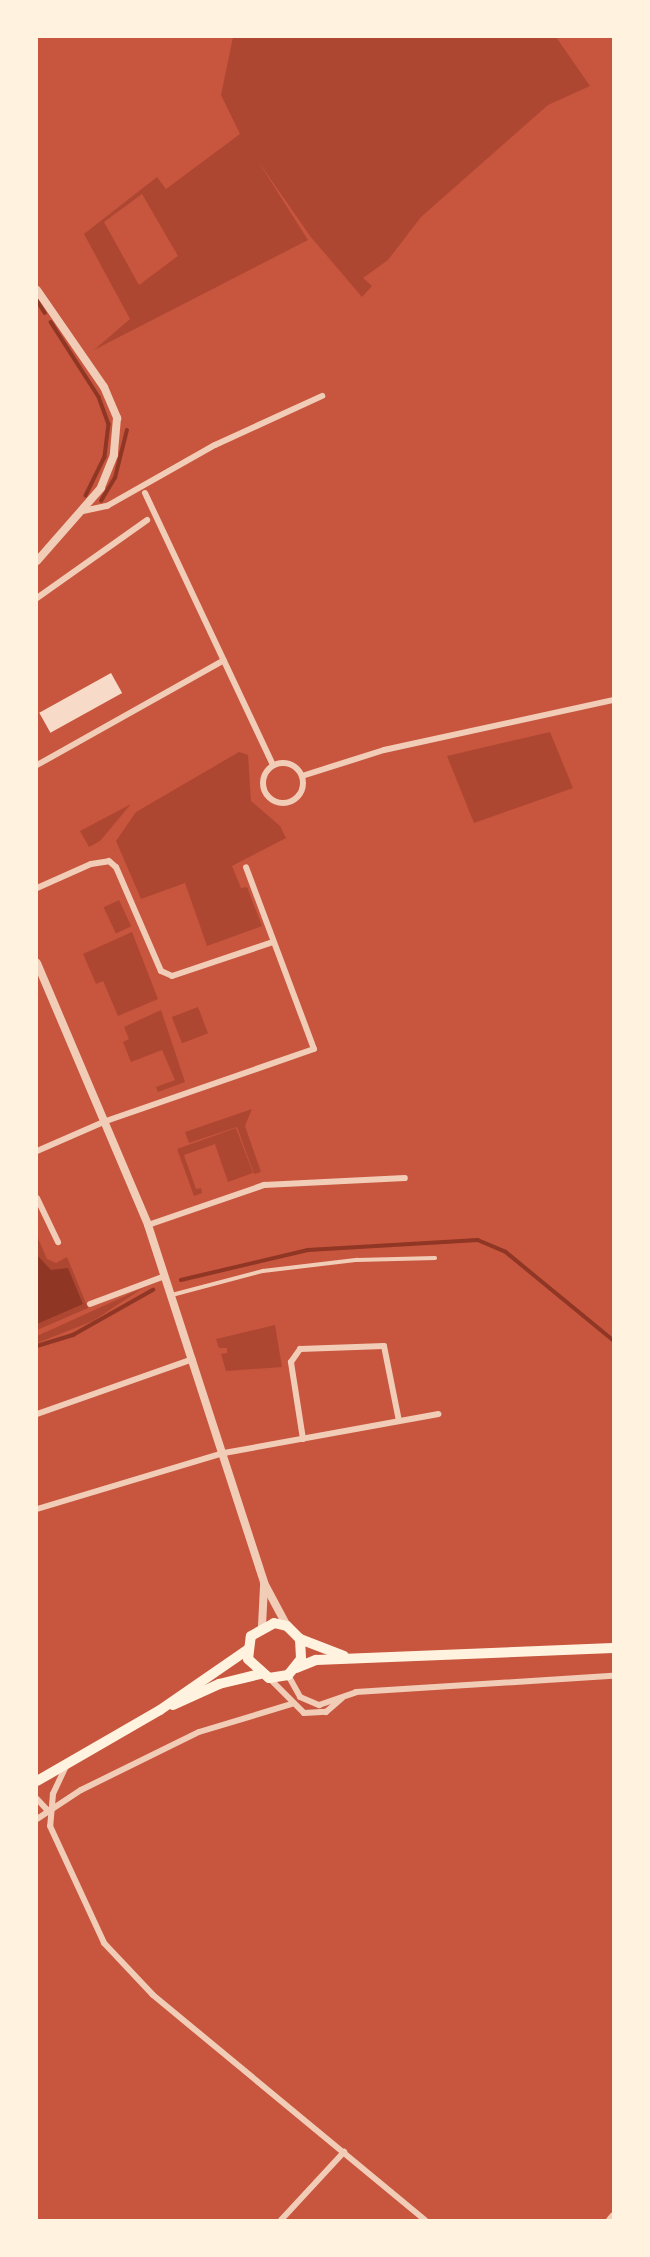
<!DOCTYPE html>
<html>
<head>
<meta charset="utf-8">
<style>
  body { margin:0 }
  #map { position:relative; width:650px; height:2257px; overflow:hidden; background:#c8553d; font-family:Overpass,sans-serif }
  div>[style] { position:absolute }
  [style*='--x'] { left:calc(var(--x)*1px); top:calc(var(--y)*1px); width:calc(var(--w)*1px); rotate:calc(var(--a)*1deg) }
  .green>* { inset:0; background:#ae4732; transform-origin:0 0 }
  .water>* { inset:0; background:#8f3625 }
  .stream>* { height:3.5px; margin:-1.75px; padding:0 1.75px; transform-origin:1.75px; border-radius:1.75px; background:#8f3625 }
  .building>* { inset:0; background:#f7dbc8; transform-origin:0 0 }
  .service>* { height:3.5px; margin:-1.75px; padding:0 1.75px; transform-origin:1.75px; border-radius:1.75px; background:#f1ccb7 }
  .minor>* { height:6px; margin:-3px; padding:0 3px; transform-origin:3px; border-radius:3px; background:#f1ccb7 }
  .minor>.ring { margin:-3px; padding:0; box-sizing:content-box; background:none; border:6px solid #f1ccb7; border-radius:50% }
  .tertiary>* { height:8px; margin:-4px; padding:0 4px; transform-origin:4px; border-radius:4px; background:#f1ccb7 }
  .primary>* { height:10px; margin:-5px; padding:0 5px; transform-origin:5px; border-radius:5px; background:#fff3e0 }
  span { translate:-50% -50%; white-space:nowrap; text-align:center; line-height:1.15; -webkit-text-stroke:5px #fff3e0; paint-order:stroke }
  .frame { position:absolute; inset:0; border:38px solid #fff3e0; pointer-events:none }
</style>
</head>
<body>
<div id="map">
  <div class="green">
    <div style="clip-path:polygon(evenodd,233px 37px,556px 37px,590px 86px,548px 105px,421px 217px,388px 260px,363px 278px,372px 286px,362px 297px,310px 236px,258px 161px,308px 240px,94px 350px,130px 319px,84px 234px,157px 177px,166px 189px,240px 134px,221px 95px,233px 37px,142px 194px,178px 256px,139px 285px,104px 222px,142px 194px)"></div>
    <div style="clip-path:polygon(550px 732px,573px 788px,474px 823px,447px 756px)"></div>
    <div style="clip-path:polygon(239px 752px,248px 755px,251px 801px,280px 826px,286px 838px,232px 866px,241px 888px,247px 887px,262px 926px,207px 946px,185px 883px,141px 899px,116px 841px,136px 812px)"></div>
    <div style="clip-path:polygon(131px 804px,100px 841px,89px 847px,80px 831px)"></div>
    <div style="left:119px;top:900px;width:29px;height:17px;rotate:65deg"></div>
    <div style="clip-path:polygon(132px 932px,158px 999px,118px 1016px,103px 981px,96px 984px,83px 954px)"></div>
    <div style="left:198px;top:1007px;width:28px;height:28px;rotate:69deg"></div>
    <div style="clip-path:polygon(161px 1010px,185px 1082px,158px 1092px,156px 1087px,175px 1080px,162px 1050px,131px 1062px,123px 1042px,129px 1039px,124px 1027px)"></div>
    <div style="clip-path:polygon(252px 1109px,245px 1126px,261px 1172px,254px 1174px,237px 1127px,189px 1143px,185px 1132px)"></div>
    <div style="clip-path:polygon(236px 1128px,253px 1173px,228px 1182px,215px 1144px,184px 1155px,196px 1189px,201px 1188px,202px 1193px,194px 1196px,177px 1149px)"></div>
    <div style="clip-path:polygon(37px 1236px,47px 1259px,56px 1263px,67px 1257px,88px 1308px,37px 1330px,37px 1324px,82px 1303px,45px 1267px,37px 1255px)"></div>
    <div style="clip-path:polygon(143px 1288px,93px 1321px,37px 1343px,37px 1336px)"></div>
    <div style="clip-path:polygon(275px 1325px,282px 1367px,226px 1371px,221px 1354px,227px 1353px,227px 1348px,219px 1348px,216px 1339px)"></div>
  </div>
  <div class="water">
    <div style="clip-path:polygon(37px 1255px,51px 1270px,68px 1268px,83px 1304px,37px 1324px)"></div>
  </div>
  <div class="stream">
    <div style="--x:37;--y:300;--w:15;--a:58"></div>
    <div style="--x:51;--y:322;--w:89;--a:57.4"></div>
    <div style="--x:99;--y:397;--w:29;--a:70"></div>
    <div style="--x:109;--y:424;--w:33;--a:97"></div>
    <div style="--x:105;--y:457;--w:43;--a:116"></div>
    <div style="--x:101;--y:501;--w:27;--a:-59"></div>
    <div style="--x:115;--y:478;--w:49;--a:-76"></div>
    <div style="--x:181;--y:1280;--w:130;--a:-13.3"></div>
    <div style="--x:308;--y:1250;--w:170;--a:-3.4"></div>
    <div style="--x:478;--y:1240;--w:30;--a:23"></div>
    <div style="--x:506;--y:1252;--w:139;--a:39.4"></div>
    <div style="--x:37;--y:1346;--w:38;--a:-17"></div>
    <div style="--x:73;--y:1335;--w:92;--a:-29.4"></div>
  </div>
  <div class="building">
    <div style="left:111px;top:673px;width:23px;height:82px;rotate:61deg"></div>
  </div>
  <div class="service">
    <div style="--x:172;--y:1295;--w:94;--a:-14.8"></div>
    <div style="--x:263;--y:1271;--w:95;--a:-6.7"></div>
    <div style="--x:357;--y:1260;--w:78;--a:-1.5"></div>
  </div>
  <div class="minor">
    <div style="--x:145;--y:493;--w:301;--a:64.8"></div>
    <div style="--x:83;--y:511;--w:25;--a:-12"></div>
    <div style="--x:107;--y:506;--w:124;--a:-29.5"></div>
    <div style="--x:215;--y:445;--w:118;--a:-24.6"></div>
    <div style="--x:37;--y:598;--w:135;--a:-35.3"></div>
    <div class="ring" style="left:263px;top:763px;width:34px;height:34px"></div>
    <div style="--x:37;--y:765;--w:214;--a:-29.3"></div>
    <div style="--x:302;--y:776;--w:86;--a:-17.6"></div>
    <div style="--x:384;--y:750;--w:234;--a:-12.3"></div>
    <div style="--x:37;--y:888;--w:59;--a:-24"></div>
    <div style="--x:91;--y:864;--w:18;--a:-9"></div>
    <div style="--x:109;--y:861;--w:9;--a:41"></div>
    <div style="--x:116;--y:867;--w:113;--a:66.6"></div>
    <div style="--x:161;--y:971;--w:12;--a:24"></div>
    <div style="--x:172;--y:976;--w:107;--a:-18.6"></div>
    <div style="--x:37;--y:1151;--w:75;--a:-23.5"></div>
    <div style="--x:106;--y:1121;--w:220;--a:-19.1"></div>
    <div style="--x:314;--y:1049;--w:194;--a:-110.5"></div>
    <div style="--x:37;--y:1198;--w:49;--a:64.5"></div>
    <div style="--x:148;--y:1225;--w:123;--a:-19"></div>
    <div style="--x:264;--y:1185;--w:141;--a:-2.8"></div>
    <div style="--x:90;--y:1304;--w:80;--a:-20.5"></div>
    <div style="--x:37;--y:1414;--w:165;--a:-19.4"></div>
    <div style="--x:303;--y:1439;--w:78;--a:-98.9"></div>
    <div style="--x:291;--y:1362;--w:16;--a:-55"></div>
    <div style="--x:300;--y:1349;--w:84;--a:-2"></div>
    <div style="--x:384;--y:1346;--w:76;--a:78.7"></div>
    <div style="--x:37;--y:1509;--w:195;--a:-16.7"></div>
    <div style="--x:224;--y:1453;--w:218;--a:-10.3"></div>
    <div style="--x:288;--y:1675;--w:25;--a:61"></div>
    <div style="--x:300;--y:1697;--w:21;--a:23"></div>
    <div style="--x:319;--y:1705;--w:39;--a:-19"></div>
    <div style="--x:356;--y:1692;--w:257;--a:-3.6"></div>
    <div style="--x:269;--y:1678;--w:49;--a:45"></div>
    <div style="--x:304;--y:1713;--w:22;--a:-3"></div>
    <div style="--x:326;--y:1712;--w:21;--a:-41"></div>
    <div style="--x:66;--y:1766;--w:31;--a:115"></div>
    <div style="--x:53;--y:1794;--w:32;--a:95"></div>
    <div style="--x:50;--y:1826;--w:129;--a:65.2"></div>
    <div style="--x:104;--y:1943;--w:71;--a:46.7"></div>
    <div style="--x:153;--y:1995;--w:353;--a:39.6"></div>
    <div style="--x:37;--y:1799;--w:18;--a:47"></div>
    <div style="--x:37;--y:1819;--w:53;--a:-33.4"></div>
    <div style="--x:81;--y:1790;--w:131;--a:-26.2"></div>
    <div style="--x:199;--y:1732;--w:97;--a:-16.8"></div>
    <div style="--x:281;--y:2220;--w:93;--a:-47.2"></div>
    <div style="--x:609;--y:2220;--w:6;--a:-51"></div>
  </div>
  <div class="tertiary">
    <div style="--x:37;--y:290;--w:118;--a:55.4"></div>
    <div style="--x:104;--y:387;--w:34;--a:67"></div>
    <div style="--x:117;--y:418;--w:37;--a:95"></div>
    <div style="--x:114;--y:455;--w:35;--a:112"></div>
    <div style="--x:101;--y:488;--w:97;--a:131.2"></div>
    <div style="--x:37;--y:963;--w:285;--a:67"></div>
    <div style="--x:148;--y:1225;--w:376;--a:72"></div>
    <div style="--x:264;--y:1583;--w:49;--a:61.9"></div>
    <div style="--x:262;--y:1626;--w:40;--a:-87.1"></div>
  </div>
  <div class="primary">
    <div style="--x:300;--y:1639;--w:20;--a:87"></div>
    <div style="--x:301;--y:1659;--w:21;--a:129"></div>
    <div style="--x:288;--y:1675;--w:19;--a:171"></div>
    <div style="--x:269;--y:1678;--w:28;--a:-138"></div>
    <div style="--x:248;--y:1659;--w:23;--a:-83"></div>
    <div style="--x:251;--y:1636;--w:26;--a:-29"></div>
    <div style="--x:274;--y:1623;--w:13;--a:13"></div>
    <div style="--x:287;--y:1626;--w:18;--a:45"></div>
    <div style="--x:300;--y:1639;--w:47;--a:21.1"></div>
    <div style="--x:296;--y:1668;--w:22;--a:-22"></div>
    <div style="--x:316;--y:1660;--w:297;--a:-2.3"></div>
    <div style="--x:173;--y:1705;--w:51;--a:-24.5"></div>
    <div style="--x:219;--y:1684;--w:42;--a:-13.7"></div>
    <div style="--x:37;--y:1781;--w:142;--a:-30"></div>
    <div style="--x:160;--y:1710;--w:106;--a:-34.6"></div>
  </div>
  <div class="frame"></div>
</div>
</body>
</html>
